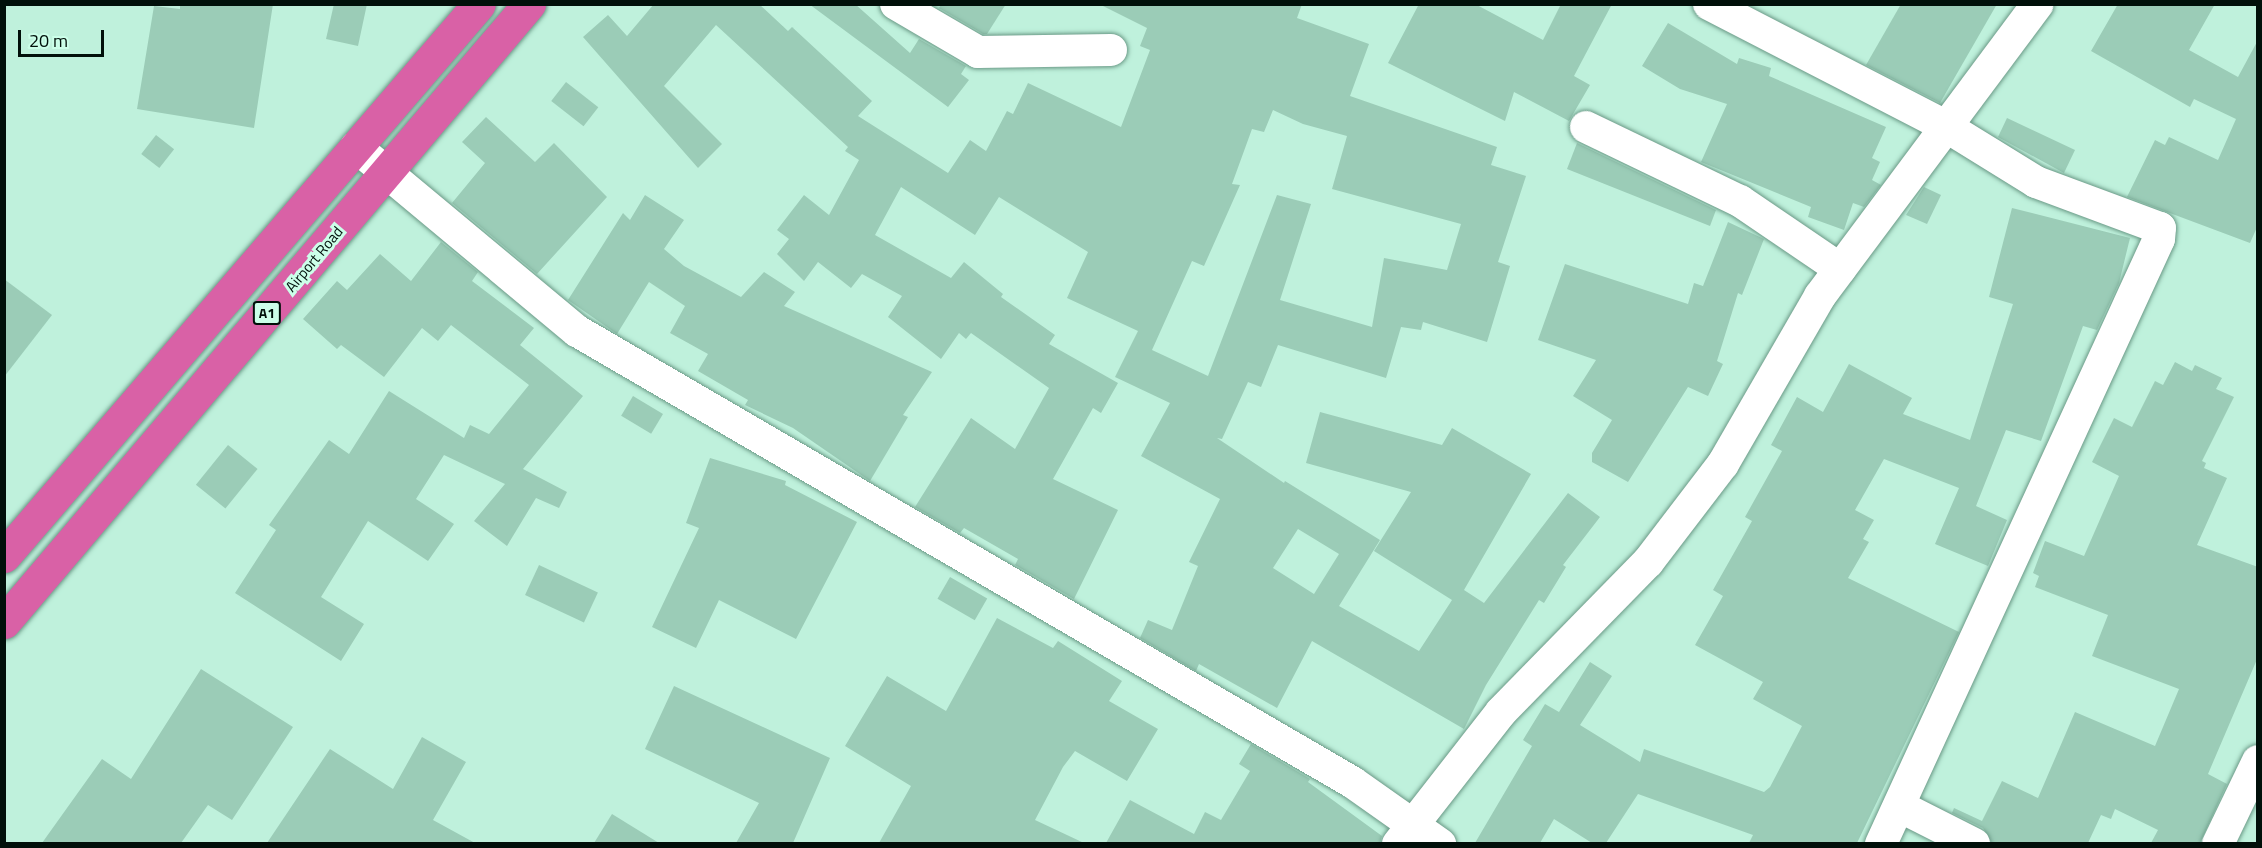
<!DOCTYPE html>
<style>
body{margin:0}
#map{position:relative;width:2262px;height:848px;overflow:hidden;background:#bff1dc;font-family:"Titillium Web",sans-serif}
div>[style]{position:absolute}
.building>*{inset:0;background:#9bccb7;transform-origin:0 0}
.roads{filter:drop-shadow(0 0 2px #6a9986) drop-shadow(0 0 2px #6a9986)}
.minor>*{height:32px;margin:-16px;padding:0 16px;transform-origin:16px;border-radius:16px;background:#fff}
.highway>*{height:33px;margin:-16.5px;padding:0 16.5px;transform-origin:16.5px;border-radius:16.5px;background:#d961a6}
span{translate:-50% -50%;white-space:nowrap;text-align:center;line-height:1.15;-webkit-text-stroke:6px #ccffe9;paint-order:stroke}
.shield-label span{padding:2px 4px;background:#ccffe9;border:2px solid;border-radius:4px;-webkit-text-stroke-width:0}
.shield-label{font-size:14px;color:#01100a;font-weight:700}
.street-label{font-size:15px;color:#01100a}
.frame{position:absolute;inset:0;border:6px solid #01100a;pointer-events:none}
.scale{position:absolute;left:18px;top:30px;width:86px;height:27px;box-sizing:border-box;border:3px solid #01100a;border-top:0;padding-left:8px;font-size:18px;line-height:21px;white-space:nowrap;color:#01100a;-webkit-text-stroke:4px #ccffe9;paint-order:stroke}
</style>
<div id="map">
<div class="building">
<i style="clip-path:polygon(180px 4px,273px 4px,254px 128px,137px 109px,154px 6px,180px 9px)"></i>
<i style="clip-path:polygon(334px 4px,367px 4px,358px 46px,326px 39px)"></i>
<i style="clip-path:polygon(evenodd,654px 4px,759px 4px,788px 31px,792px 27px,872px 101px,858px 116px,948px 173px,970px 140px,986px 151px,1007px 111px,1013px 114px,1028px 83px,1121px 127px,1150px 50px,1140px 46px,1147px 28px,1099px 4px,1302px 4px,1297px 18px,1369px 44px,1350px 96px,1497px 147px,1491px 165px,1526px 176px,1498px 262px,1510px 266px,1487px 342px,1423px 322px,1421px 330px,1401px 327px,1386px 378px,1278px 345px,1261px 387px,1248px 382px,1222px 439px,1217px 438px,1284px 483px,1285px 481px,1380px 540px,1339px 606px,1419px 651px,1452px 600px,1374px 551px,1411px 492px,1306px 463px,1320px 412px,1442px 445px,1452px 428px,1531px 474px,1464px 590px,1484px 603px,1568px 493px,1600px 517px,1563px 565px,1566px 567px,1544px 603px,1539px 600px,1486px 685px,1464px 729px,1312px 641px,1277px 708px,1199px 664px,1196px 671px,1140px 638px,1148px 620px,1172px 630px,1198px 566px,1189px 562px,1220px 499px,1141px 456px,1170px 403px,1115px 377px,1138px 331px,1067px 298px,1088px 252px,999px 197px,975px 235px,901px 187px,875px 235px,951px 278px,964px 262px,1003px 294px,1001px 297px,1055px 335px,1049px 344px,1118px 383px,1101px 413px,1093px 408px,1053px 479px,1118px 510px,1074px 599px,1015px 565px,1018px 559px,964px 528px,960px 533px,915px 507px,971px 418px,1015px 449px,1049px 388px,971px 333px,966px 339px,959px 333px,941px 359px,888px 317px,902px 296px,862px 274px,851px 288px,818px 262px,804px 281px,777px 254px,789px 239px,777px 230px,804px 195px,829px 215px,859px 160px,845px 151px,848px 147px,716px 25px,664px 86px,722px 144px,698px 168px,583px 37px,608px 15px,627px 36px,654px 4px,1273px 110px,1303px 124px,1347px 136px,1332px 189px,1461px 224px,1447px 270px,1384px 258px,1372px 327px,1280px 300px,1311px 204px,1277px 195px,1208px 376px,1152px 350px,1192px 261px,1204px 266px,1240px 185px,1232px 184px,1252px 129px,1264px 132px,1273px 110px,654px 4px,1298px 529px,1339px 554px,1314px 594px,1273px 568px,1298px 529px)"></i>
<i style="clip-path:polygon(809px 4px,855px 4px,910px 53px,919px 39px,966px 66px,961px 74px,969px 80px,948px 107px)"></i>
<i style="clip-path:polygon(941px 4px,1006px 4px,987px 34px,983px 34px,939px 8px)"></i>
<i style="clip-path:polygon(1419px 4px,1475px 4px,1543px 40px,1561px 4px,1612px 4px,1574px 76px,1590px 85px,1569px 121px,1514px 92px,1505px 121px,1388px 63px)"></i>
<i style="clip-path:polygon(1901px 4px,1997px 4px,1940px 103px,1866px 65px)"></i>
<i style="clip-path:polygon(2118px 4px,2215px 4px,2189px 50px,2238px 77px,2258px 40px,2258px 225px,2250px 243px,2127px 197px,2155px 140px,2165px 145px,2169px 137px,2218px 160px,2236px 119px,2194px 99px,2190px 107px,2091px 51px)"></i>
<i style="clip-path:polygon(1668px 23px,1737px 64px,1739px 58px,1771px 68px,1769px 76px,1886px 127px,1872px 158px,1880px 162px,1872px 180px,1881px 185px,1864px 207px,1853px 203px,1844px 230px,1808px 217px,1811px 207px,1701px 162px,1727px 104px,1680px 89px,1642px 66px)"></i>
<i style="left:566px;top:82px;width:41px;height:24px;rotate:38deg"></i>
<i style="clip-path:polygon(486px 117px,535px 162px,554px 143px,607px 197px,537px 274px,452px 203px,485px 163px,462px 142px)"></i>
<i style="clip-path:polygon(2007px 118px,2075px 150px,2064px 173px,1998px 137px)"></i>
<i style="left:156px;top:135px;width:23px;height:24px;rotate:38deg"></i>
<i style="clip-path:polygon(1577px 143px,1716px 210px,1710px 226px,1567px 169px)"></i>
<i style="clip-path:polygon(1924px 187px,1941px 195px,1927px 224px,1906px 215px)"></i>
<i style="clip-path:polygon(645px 195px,684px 220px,664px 249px,684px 266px,741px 297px,764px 272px,795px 292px,784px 306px,932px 372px,903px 415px,908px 417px,870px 481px,793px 428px,745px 405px,748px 400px,698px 371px,708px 354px,670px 333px,685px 306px,649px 282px,617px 334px,568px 300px,623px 213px,630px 220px)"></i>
<i style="clip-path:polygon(2012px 208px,2130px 238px,2119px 283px,2097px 330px,2083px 326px,2041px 441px,2006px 430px,1976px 506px,2007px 520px,1988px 566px,1935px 544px,1959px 488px,1884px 459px,1855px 510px,1874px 520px,1863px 539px,1869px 542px,1848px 578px,1959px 632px,1857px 843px,1749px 843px,1753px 835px,1638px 794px,1606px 843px,1592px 843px,1554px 819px,1540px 843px,1475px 843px,1532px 746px,1523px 740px,1545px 704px,1559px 712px,1590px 662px,1612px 676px,1580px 725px,1640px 762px,1644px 749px,1764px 792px,1770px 787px,1802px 726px,1753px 699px,1763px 682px,1695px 645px,1723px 596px,1713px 590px,1752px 521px,1745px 517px,1782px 451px,1771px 445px,1797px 397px,1823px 412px,1849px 364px,1912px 398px,1903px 414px,1970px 440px,2013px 304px,1989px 297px)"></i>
<i style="clip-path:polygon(1728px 222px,1764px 239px,1742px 295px,1738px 293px,1717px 361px,1723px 364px,1708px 396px,1688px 387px,1628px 482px,1592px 462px,1592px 453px,1612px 420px,1573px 396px,1596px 360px,1538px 340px,1565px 264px,1688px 304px,1694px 283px,1703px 286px)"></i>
<i style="clip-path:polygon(441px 242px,478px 272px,472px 281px,534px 328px,520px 345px,583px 396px,523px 469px,567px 492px,559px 508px,536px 498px,507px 546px,474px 521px,505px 484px,444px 455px,416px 499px,454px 524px,428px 561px,368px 521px,321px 597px,364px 624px,341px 661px,235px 593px,276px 530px,269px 525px,329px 440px,349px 454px,389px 391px,464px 438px,470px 425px,489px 434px,529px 385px,451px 325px,438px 341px,422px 328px,384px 377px,341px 345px,337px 349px,303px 319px,337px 281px,347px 290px,380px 254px,411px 281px)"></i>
<i style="clip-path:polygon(4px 279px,52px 315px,4px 377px)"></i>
<i style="clip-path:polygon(2175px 362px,2192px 371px,2195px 365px,2222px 378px,2216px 389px,2234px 397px,2202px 461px,2206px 463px,2204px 468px,2227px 478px,2197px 545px,2258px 567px,2258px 657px,2208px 774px,2227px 784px,2200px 843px,2151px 843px,2158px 830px,2115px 809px,2111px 819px,2101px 815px,2088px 843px,1992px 843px,1983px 828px,1952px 813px,1954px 808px,1982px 821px,2002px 781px,2038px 798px,2075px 712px,2155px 746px,2179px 689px,2092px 656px,2108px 615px,2035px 587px,2039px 576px,2033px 573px,2045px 541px,2084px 556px,2119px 476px,2092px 462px,2114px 418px,2132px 427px,2155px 381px,2163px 385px)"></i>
<i style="left:633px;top:396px;width:35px;height:23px;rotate:31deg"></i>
<i style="left:228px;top:445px;width:38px;height:51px;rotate:39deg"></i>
<i style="clip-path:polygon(710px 458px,786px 481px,785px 485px,857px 522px,796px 639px,719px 600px,696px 648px,652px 627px,699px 528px,686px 523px)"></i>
<i style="left:539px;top:565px;width:65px;height:33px;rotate:25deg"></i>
<i style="left:950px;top:577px;width:43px;height:25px;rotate:30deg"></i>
<i style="clip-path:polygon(997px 618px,1053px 648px,1058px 641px,1122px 681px,1109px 701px,1158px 729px,1127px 781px,1075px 751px,1063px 767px,1035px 820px,1084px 843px,879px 843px,911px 786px,845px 746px,887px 676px,946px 711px)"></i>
<i style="clip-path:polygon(201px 669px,293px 727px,232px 820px,208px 805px,181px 843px,42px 843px,102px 759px,131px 779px)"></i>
<i style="clip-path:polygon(674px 686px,830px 758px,793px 843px,736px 843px,759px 803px,645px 749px)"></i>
<i style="clip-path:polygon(422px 737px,466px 762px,433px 820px,475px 843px,267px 843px,330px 749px,393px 789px)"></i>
<i style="clip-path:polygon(1251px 744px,1310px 779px,1308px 782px,1382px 836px,1380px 843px,1106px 843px,1130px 800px,1194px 834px,1205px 812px,1221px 820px,1250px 771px,1239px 764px)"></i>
<i style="clip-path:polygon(612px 814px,659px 843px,594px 843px)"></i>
</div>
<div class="roads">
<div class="minor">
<i style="left:896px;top:4px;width:95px;rotate:30.3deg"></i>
<i style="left:978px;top:52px;width:133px;rotate:-0.9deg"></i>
<i style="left:1709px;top:4px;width:268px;rotate:27.3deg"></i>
<i style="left:1947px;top:127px;width:105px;rotate:31.7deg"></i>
<i style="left:2036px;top:182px;width:132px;rotate:20.4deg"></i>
<i style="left:2160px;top:228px;width:11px;rotate:95deg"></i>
<i style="left:2159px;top:239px;width:666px;rotate:114.68deg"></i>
<i style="left:1586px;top:127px;width:171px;rotate:25.7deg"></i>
<i style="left:1740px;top:201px;width:121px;rotate:34.2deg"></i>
<i style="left:356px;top:147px;width:288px;rotate:39.8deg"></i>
<i style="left:577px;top:331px;width:897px;rotate:30.2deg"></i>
<i style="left:1352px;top:782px;width:108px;rotate:35.2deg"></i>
<i style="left:1901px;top:807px;width:82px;rotate:26.9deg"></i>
<i style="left:1398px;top:844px;width:167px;rotate:-52deg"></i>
<i style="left:1501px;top:712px;width:210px;rotate:-45.6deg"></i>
<i style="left:1648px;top:562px;width:123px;rotate:-52.6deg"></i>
<i style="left:1723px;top:464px;width:194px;rotate:-60deg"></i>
<i style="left:1820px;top:296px;width:364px;rotate:-53.3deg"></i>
<i style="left:2218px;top:844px;width:92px;rotate:-64.3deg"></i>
</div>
<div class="highway">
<i style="left:4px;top:556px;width:728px;rotate:-49.29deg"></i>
<i style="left:4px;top:622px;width:811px;rotate:-49.65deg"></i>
</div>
</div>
<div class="shield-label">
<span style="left:267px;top:313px">A1</span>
</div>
<div class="street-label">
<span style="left:314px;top:259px;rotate:-50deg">Airport Road</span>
</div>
<div class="frame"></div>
<div class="scale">20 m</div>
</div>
